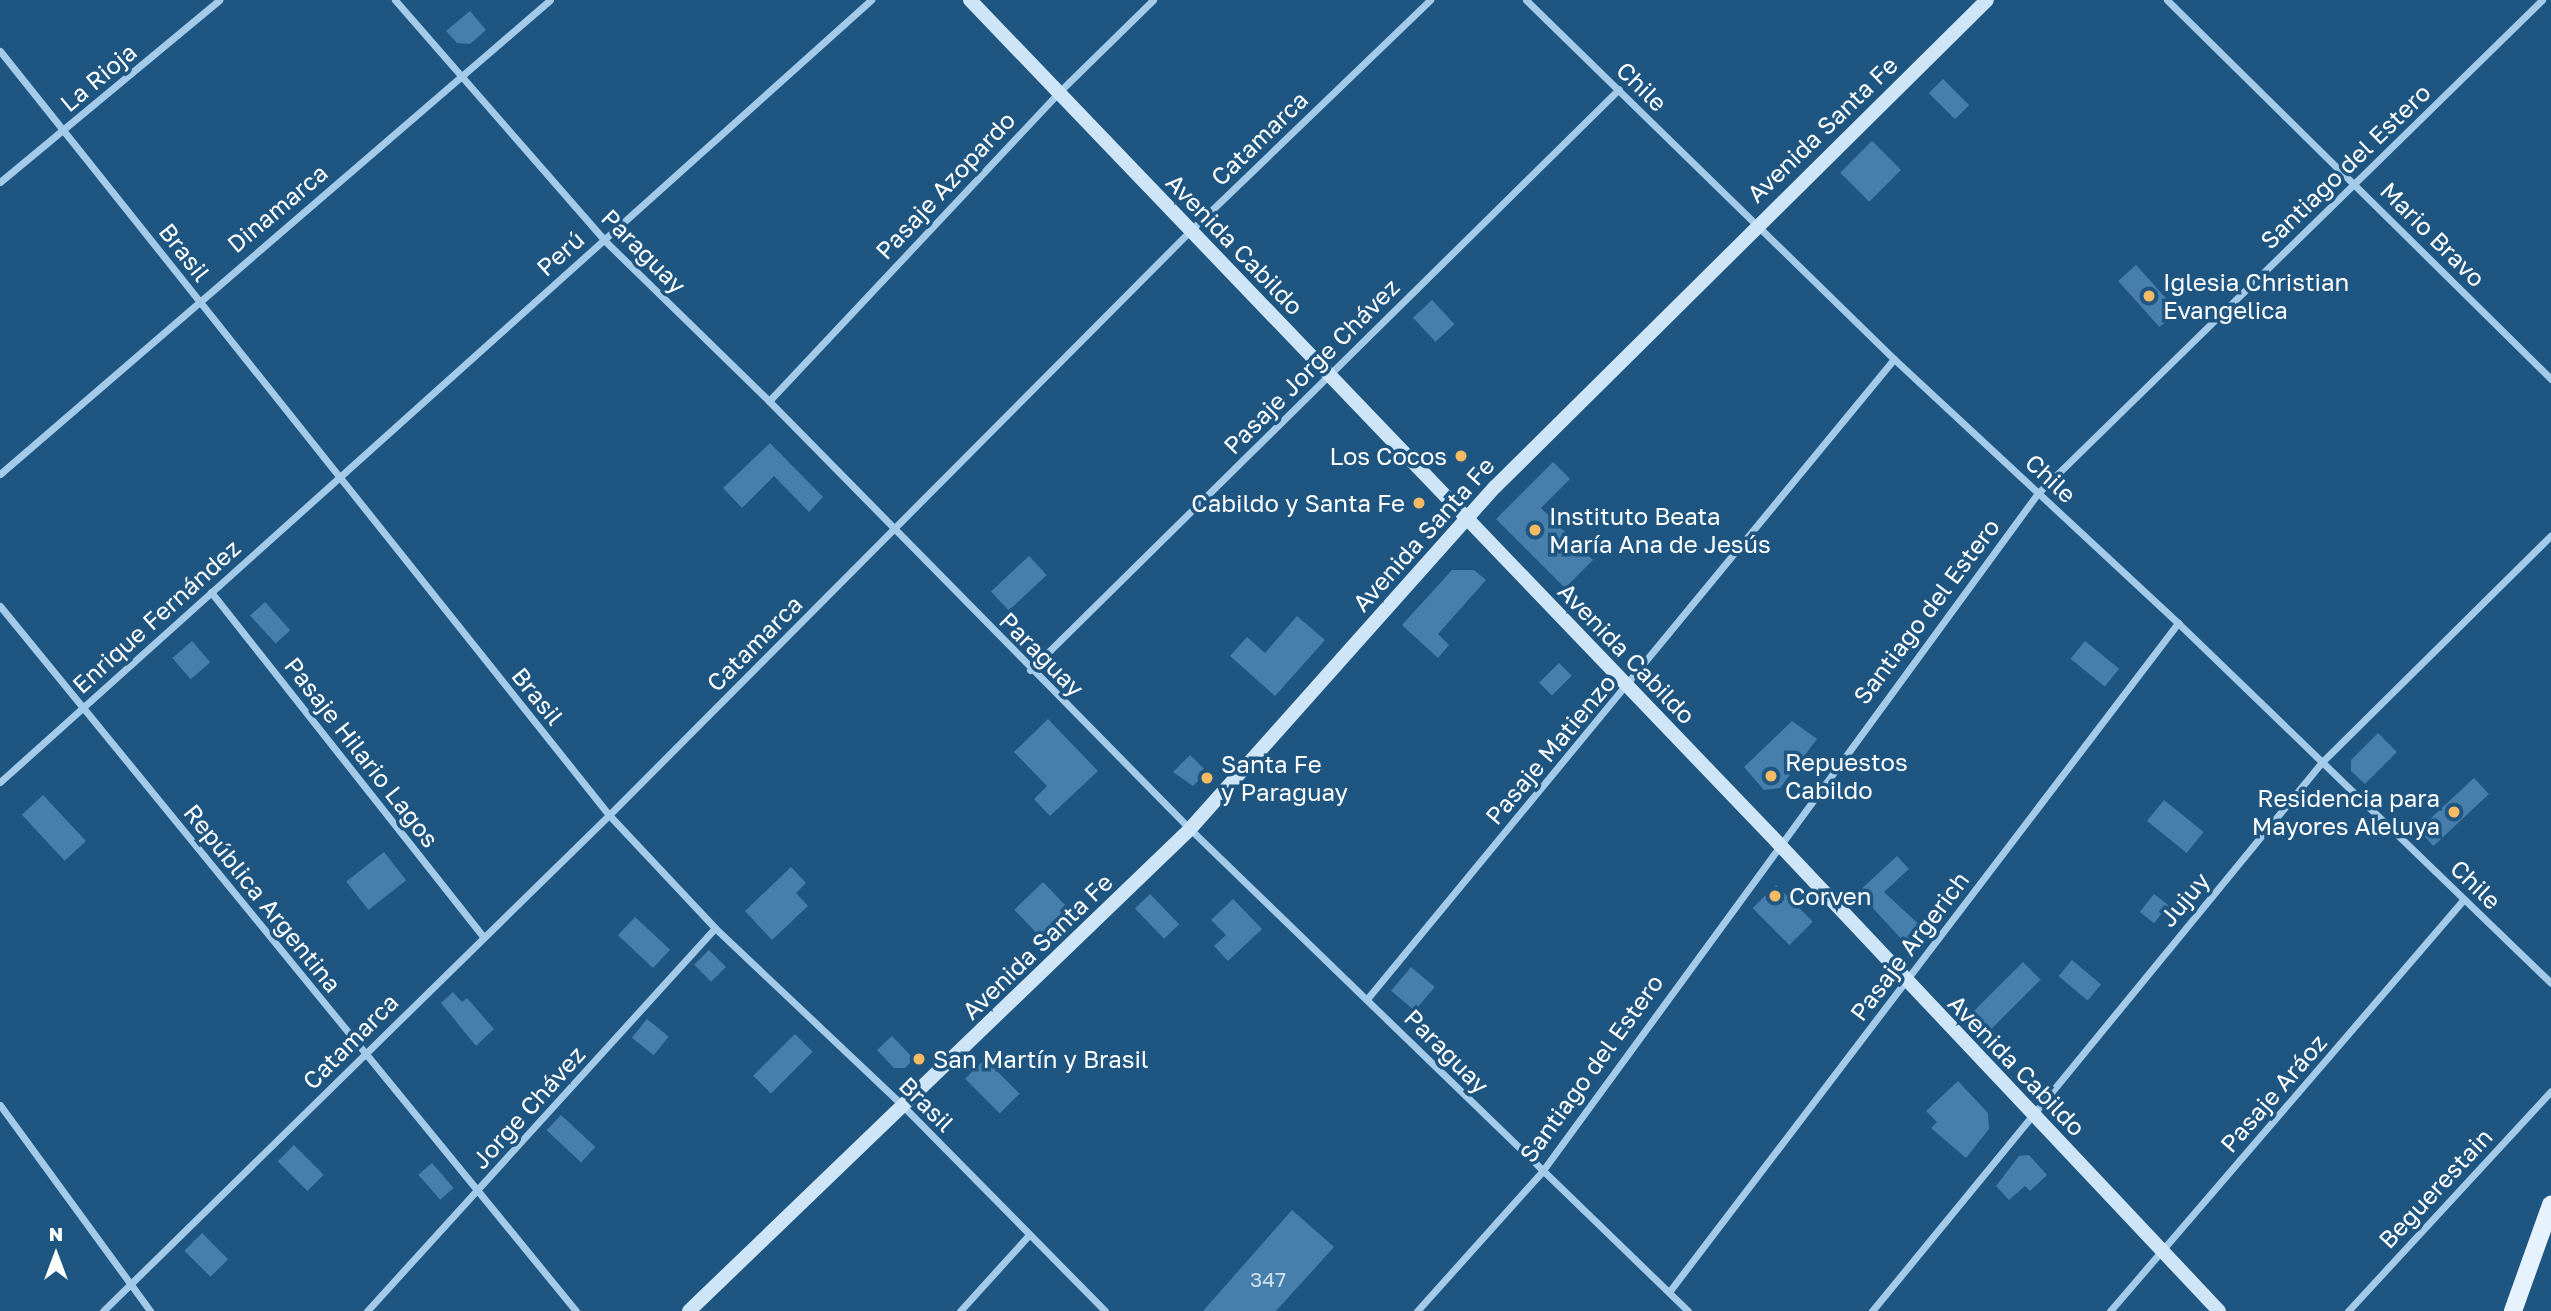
<!DOCTYPE html>
<meta charset="utf-8">
<style>
body{margin:0}
#map{position:relative;width:2551px;height:1311px;overflow:hidden;background:#1e5581;font-family:"Golos Text",sans-serif}
div>[style]{position:absolute}
.building>*{inset:0;background:#467fab;transform-origin:0 0}
.street>*{height:7px;margin:-3.5px;padding:0 3.5px;transform-origin:3.5px;border-radius:3.5px;background:#a3cbe9}
.secondary>*{height:14px;margin:-7px;padding:0 7px;transform-origin:7px;border-radius:7px;background:#cee5f7}
.primary>*{height:18px;margin:-9px;padding:0 9px;transform-origin:9px;border-radius:9px;background:#e6f2fe}
.dots>*{width:19px;height:19px;translate:-50% -50%;box-sizing:border-box;border:4px solid #1e5581;border-radius:50%}
span{translate:-50% -50%;white-space:nowrap;text-align:center;line-height:1.15;-webkit-text-stroke:7px #1e5581;paint-order:stroke}
.number-label{font-size:21px;color:#d1dfea}
.number-label span{-webkit-text-stroke-width:0}
.street-label{font-size:24px;color:#fff}
.poi-label{font-size:24px;color:#fff}
.left{translate:0 -50%;text-align:left}
.right{translate:-100% -50%;text-align:right}
.north{position:absolute;left:21px;top:1220px;width:70px;height:70px;-webkit-text-stroke:5px #1e5581;paint-order:stroke;rotate:0deg;font-size:19px;font-weight:700;line-height:28px;text-align:center;color:#fff}
.north::after{content:'';display:block;margin:auto;width:24px;height:32px;background:#fff;clip-path:polygon(50% 0,100% 100%,50% 72%,0 100%)}
</style>
<div id="map">
<div class="building">
<i style="clip-path:polygon(470px 11px,486px 30px,470px 44px,457px 43px,446px 31px)"></i>
<i style="left:1943px;top:79px;width:37px;height:20px;rotate:45deg"></i>
<i style="left:1872px;top:141px;width:41px;height:45px;rotate:45deg"></i>
<i style="left:2136px;top:265px;width:62px;height:24px;rotate:48deg"></i>
<i style="left:1432px;top:300px;width:33px;height:26px;rotate:47deg"></i>
<i style="clip-path:polygon(770px 443px,823px 497px,809px 512px,774px 476px,742px 508px,723px 488px)"></i>
<i style="clip-path:polygon(1553px 462px,1570px 479px,1541px 508px,1593px 560px,1565px 588px,1496px 519px)"></i>
<i style="left:1029px;top:556px;width:26px;height:52px;rotate:47deg"></i>
<i style="clip-path:polygon(1452px 570px,1474px 570px,1486px 580px,1438px 634px,1449px 645px,1438px 658px,1402px 625px)"></i>
<i style="left:265px;top:602px;width:38px;height:20px;rotate:48deg"></i>
<i style="clip-path:polygon(1297px 616px,1325px 640px,1275px 696px,1230px 656px,1247px 637px,1265px 653px)"></i>
<i style="left:192px;top:641px;width:28px;height:26px;rotate:49deg"></i>
<i style="left:2085px;top:641px;width:44px;height:23px;rotate:39deg"></i>
<i style="left:1559px;top:663px;width:18px;height:28px;rotate:45deg"></i>
<i style="clip-path:polygon(1048px 719px,1098px 771px,1050px 816px,1034px 799px,1047px 786px,1014px 752px)"></i>
<i style="clip-path:polygon(1792px 721px,1817px 739px,1780px 788px,1764px 790px,1744px 767px)"></i>
<i style="clip-path:polygon(2378px 733px,2397px 752px,2365px 784px,2351px 771px,2351px 760px)"></i>
<i style="clip-path:polygon(1190px 755px,1207px 772px,1193px 786px,1173px 772px)"></i>
<i style="left:2474px;top:778px;width:22px;height:76px;rotate:47deg"></i>
<i style="left:43px;top:795px;width:63px;height:29px;rotate:47deg"></i>
<i style="left:2164px;top:800px;width:51px;height:27px;rotate:39deg"></i>
<i style="left:384px;top:852px;width:36px;height:48px;rotate:52deg"></i>
<i style="clip-path:polygon(1897px 856px,1909px 869px,1884px 892px,1925px 930px,1913px 942px,1904px 942px,1858px 892px)"></i>
<i style="clip-path:polygon(791px 867px,806px 883px,796px 893px,808px 906px,772px 940px,745px 911px)"></i>
<i style="left:1043px;top:882px;width:36px;height:40px;rotate:46deg"></i>
<i style="left:1776px;top:885px;width:52px;height:33px;rotate:45deg"></i>
<i style="left:1150px;top:894px;width:42px;height:21px;rotate:46deg"></i>
<i style="left:2154px;top:894px;width:18px;height:23px;rotate:38deg"></i>
<i style="clip-path:polygon(1233px 899px,1262px 929px,1228px 961px,1214px 946px,1226px 935px,1211px 920px)"></i>
<i style="left:635px;top:917px;width:48px;height:25px;rotate:43deg"></i>
<i style="left:709px;top:950px;width:24px;height:21px;rotate:45deg"></i>
<i style="left:2072px;top:960px;width:38px;height:21px;rotate:40deg"></i>
<i style="left:2023px;top:962px;width:25px;height:73px;rotate:45deg"></i>
<i style="left:1411px;top:967px;width:31px;height:31px;rotate:40deg"></i>
<i style="clip-path:polygon(453px 992px,462px 1002px,467px 998px,494px 1029px,476px 1046px,441px 1003px)"></i>
<i style="left:647px;top:1019px;width:28px;height:24px;rotate:39deg"></i>
<i style="left:795px;top:1034px;width:25px;height:59px;rotate:45deg"></i>
<i style="clip-path:polygon(892px 1036px,914px 1059px,905px 1068px,894px 1068px,877px 1050px)"></i>
<i style="left:985px;top:1059px;width:49px;height:28px;rotate:45deg"></i>
<i style="clip-path:polygon(1958px 1081px,1988px 1113px,1989px 1129px,1966px 1158px,1931px 1128px,1937px 1122px,1926px 1111px)"></i>
<i style="left:561px;top:1115px;width:47px;height:21px;rotate:43deg"></i>
<i style="left:294px;top:1145px;width:42px;height:23px;rotate:45deg"></i>
<i style="clip-path:polygon(2029px 1155px,2047px 1175px,2030px 1191px,2025px 1186px,2009px 1200px,1996px 1186px,2019px 1156px)"></i>
<i style="left:432px;top:1163px;width:33px;height:18px;rotate:49deg"></i>
<i style="clip-path:polygon(1292px 1210px,1334px 1247px,1276px 1311px,1203px 1311px)"></i>
<i style="left:202px;top:1233px;width:37px;height:25px;rotate:45deg"></i>
</div>
<div class="street">
<i style="left:395px;top:0;width:318px;rotate:48.9deg"></i>
<i style="left:604px;top:240px;width:231px;rotate:44.3deg"></i>
<i style="left:769px;top:401px;width:600px;rotate:45.47deg"></i>
<i style="left:1190px;top:829px;width:693px;rotate:44.06deg"></i>
<i style="left:1526px;top:0;width:514px;rotate:44.29deg"></i>
<i style="left:1894px;top:359px;width:388px;rotate:42.9deg"></i>
<i style="left:2178px;top:623px;width:518px;rotate:43.98deg"></i>
<i style="left:2167px;top:0;width:540px;rotate:44.62deg"></i>
<i style="left:0;top:51px;width:977px;rotate:51.44deg"></i>
<i style="left:609px;top:815px;width:155px;rotate:46.8deg"></i>
<i style="left:715px;top:928px;width:260px;rotate:43.4deg"></i>
<i style="left:904px;top:1107px;width:286px;rotate:45.4deg"></i>
<i style="left:0;top:182px;width:285px;rotate:-39.7deg"></i>
<i style="left:769px;top:401px;width:422px;rotate:-46.8deg"></i>
<i style="left:1058px;top:93px;width:133px;rotate:-44.4deg"></i>
<i style="left:0;top:474px;width:726px;rotate:-40.76deg"></i>
<i style="left:211px;top:592px;width:439px;rotate:51.7deg"></i>
<i style="left:0;top:606px;width:910px;rotate:50.75deg"></i>
<i style="left:1030px;top:670px;width:827px;rotate:-44.61deg"></i>
<i style="left:0;top:782px;width:1171px;rotate:-41.92deg"></i>
<i style="left:1367px;top:999px;width:829px;rotate:-50.53deg"></i>
<i style="left:0;top:1105px;width:255px;rotate:53.9deg"></i>
<i style="left:1669px;top:1292px;width:841px;rotate:-52.73deg"></i>
<i style="left:103px;top:1311px;width:709px;rotate:-44.43deg"></i>
<i style="left:609px;top:815px;width:825px;rotate:-45.15deg"></i>
<i style="left:1191px;top:230px;width:332px;rotate:-43.9deg"></i>
<i style="left:367px;top:1311px;width:517px;rotate:-47.74deg"></i>
<i style="left:960px;top:1311px;width:101px;rotate:-47.8deg"></i>
<i style="left:1417px;top:1311px;width:186px;rotate:-48.1deg"></i>
<i style="left:1541px;top:1173px;width:842px;rotate:-53.84deg"></i>
<i style="left:2038px;top:493px;width:705px;rotate:-44.37deg"></i>
<i style="left:1872px;top:1311px;width:710px;rotate:-50.66deg"></i>
<i style="left:2322px;top:762px;width:322px;rotate:-44.7deg"></i>
<i style="left:2110px;top:1311px;width:543px;rotate:-49.33deg"></i>
<i style="left:2348px;top:1311px;width:299px;rotate:-47.3deg"></i>
</div>
<div class="secondary">
<i style="left:970px;top:0;width:1168px;rotate:46.21deg"></i>
<i style="left:1778px;top:843px;width:643px;rotate:46.7deg"></i>
<i style="left:689px;top:1311px;width:695px;rotate:-43.89deg"></i>
<i style="left:1190px;top:829px;width:458px;rotate:-48.3deg"></i>
<i style="left:1495px;top:487px;width:692px;rotate:-44.71deg"></i>
</div>
<div class="primary">
<i style="left:2513px;top:1311px;width:113px;rotate:-70.3deg"></i>
</div>
<div class="dots">
<i style="left:2149px;top:296px;background:#f8ba62"></i>
<i style="left:1461px;top:456px;background:#f8ba62"></i>
<i style="left:1419px;top:503px;background:#f8ba62"></i>
<i style="left:1535px;top:530px;background:#f8ba62"></i>
<i style="left:1771px;top:776px;background:#f8ba62"></i>
<i style="left:1207px;top:778px;background:#f8ba62"></i>
<i style="left:2454px;top:812px;background:#f8ba62"></i>
<i style="left:1775px;top:896px;background:#f8ba62"></i>
<i style="left:919px;top:1059px;background:#f8ba62"></i>
</div>
<div class="number-label">
<span style="left:1268px;top:1279px">347</span>
</div>
<div class="street-label">
<span style="left:98px;top:77px;rotate:-40deg">La Rioja</span>
<span style="left:1642px;top:86px;rotate:44deg">Chile</span>
<span style="left:1822px;top:129px;rotate:-44deg">Avenida Santa Fe</span>
<span style="left:1259px;top:138px;rotate:-44deg">Catamarca</span>
<span style="left:2345px;top:166px;rotate:-44deg">Santiago del Estero</span>
<span style="left:945px;top:185px;rotate:-47deg">Pasaje Azopardo</span>
<span style="left:277px;top:208px;rotate:-40deg">Dinamarca</span>
<span style="left:2433px;top:234px;rotate:45deg">Mario Bravo</span>
<span style="left:1235px;top:244px;rotate:46deg">Avenida Cabildo</span>
<span style="left:644px;top:251px;rotate:45deg">Paraguay</span>
<span style="left:185px;top:252px;rotate:52deg">Brasil</span>
<span style="left:560px;top:253px;rotate:-42deg">Perú</span>
<span style="left:1311px;top:366px;rotate:-45deg">Pasaje Jorge Chávez</span>
<span style="left:2051px;top:478px;rotate:43deg">Chile</span>
<span style="left:1423px;top:534px;rotate:-48deg">Avenida Santa Fe</span>
<span style="left:1926px;top:611px;rotate:-53deg">Santiago del Estero</span>
<span style="left:156px;top:616px;rotate:-42deg">Enrique Fernández</span>
<span style="left:754px;top:643px;rotate:-45deg">Catamarca</span>
<span style="left:1627px;top:653px;rotate:46deg">Avenida Cabildo</span>
<span style="left:1042px;top:654px;rotate:45deg">Paraguay</span>
<span style="left:538px;top:696px;rotate:51deg">Brasil</span>
<span style="left:1550px;top:749px;rotate:-50deg">Pasaje Matienzo</span>
<span style="left:362px;top:752px;rotate:52deg">Pasaje Hilario Lagos</span>
<span style="left:2476px;top:884px;rotate:44deg">Chile</span>
<span style="left:263px;top:898px;rotate:51deg">República Argentina</span>
<span style="left:2184px;top:899px;rotate:-50deg">Jujuy</span>
<span style="left:1037px;top:946px;rotate:-44deg">Avenida Santa Fe</span>
<span style="left:1909px;top:946px;rotate:-53deg">Pasaje Argerich</span>
<span style="left:350px;top:1041px;rotate:-45deg">Catamarca</span>
<span style="left:1447px;top:1051px;rotate:45deg">Paraguay</span>
<span style="left:2017px;top:1065px;rotate:46deg">Avenida Cabildo</span>
<span style="left:1591px;top:1068px;rotate:-54deg">Santiago del Estero</span>
<span style="left:2273px;top:1093px;rotate:-49deg">Pasaje Aráoz</span>
<span style="left:927px;top:1104px;rotate:45deg">Brasil</span>
<span style="left:528px;top:1107px;rotate:-48deg">Jorge Chávez</span>
<span style="left:2435px;top:1188px;rotate:-47deg">Beguerestain</span>
</div>
<div class="poi-label">
<span class="left" style="left:2163px;top:296px">Iglesia Christian<br>Evangelica</span>
<span class="right" style="left:1447px;top:456px">Los Cocos</span>
<span class="right" style="left:1405px;top:503px">Cabildo y Santa Fe</span>
<span class="left" style="left:1549px;top:530px">Instituto Beata<br>María Ana de Jesús</span>
<span class="left" style="left:1785px;top:776px">Repuestos<br>Cabildo</span>
<span class="left" style="left:1221px;top:778px">Santa Fe<br>y Paraguay</span>
<span class="right" style="left:2440px;top:812px">Residencia para<br>Mayores Aleluya</span>
<span class="left" style="left:1789px;top:896px">Corven</span>
<span class="left" style="left:933px;top:1059px">San Martín y Brasil</span>
</div>
<div class="north">N</div>
</div>
